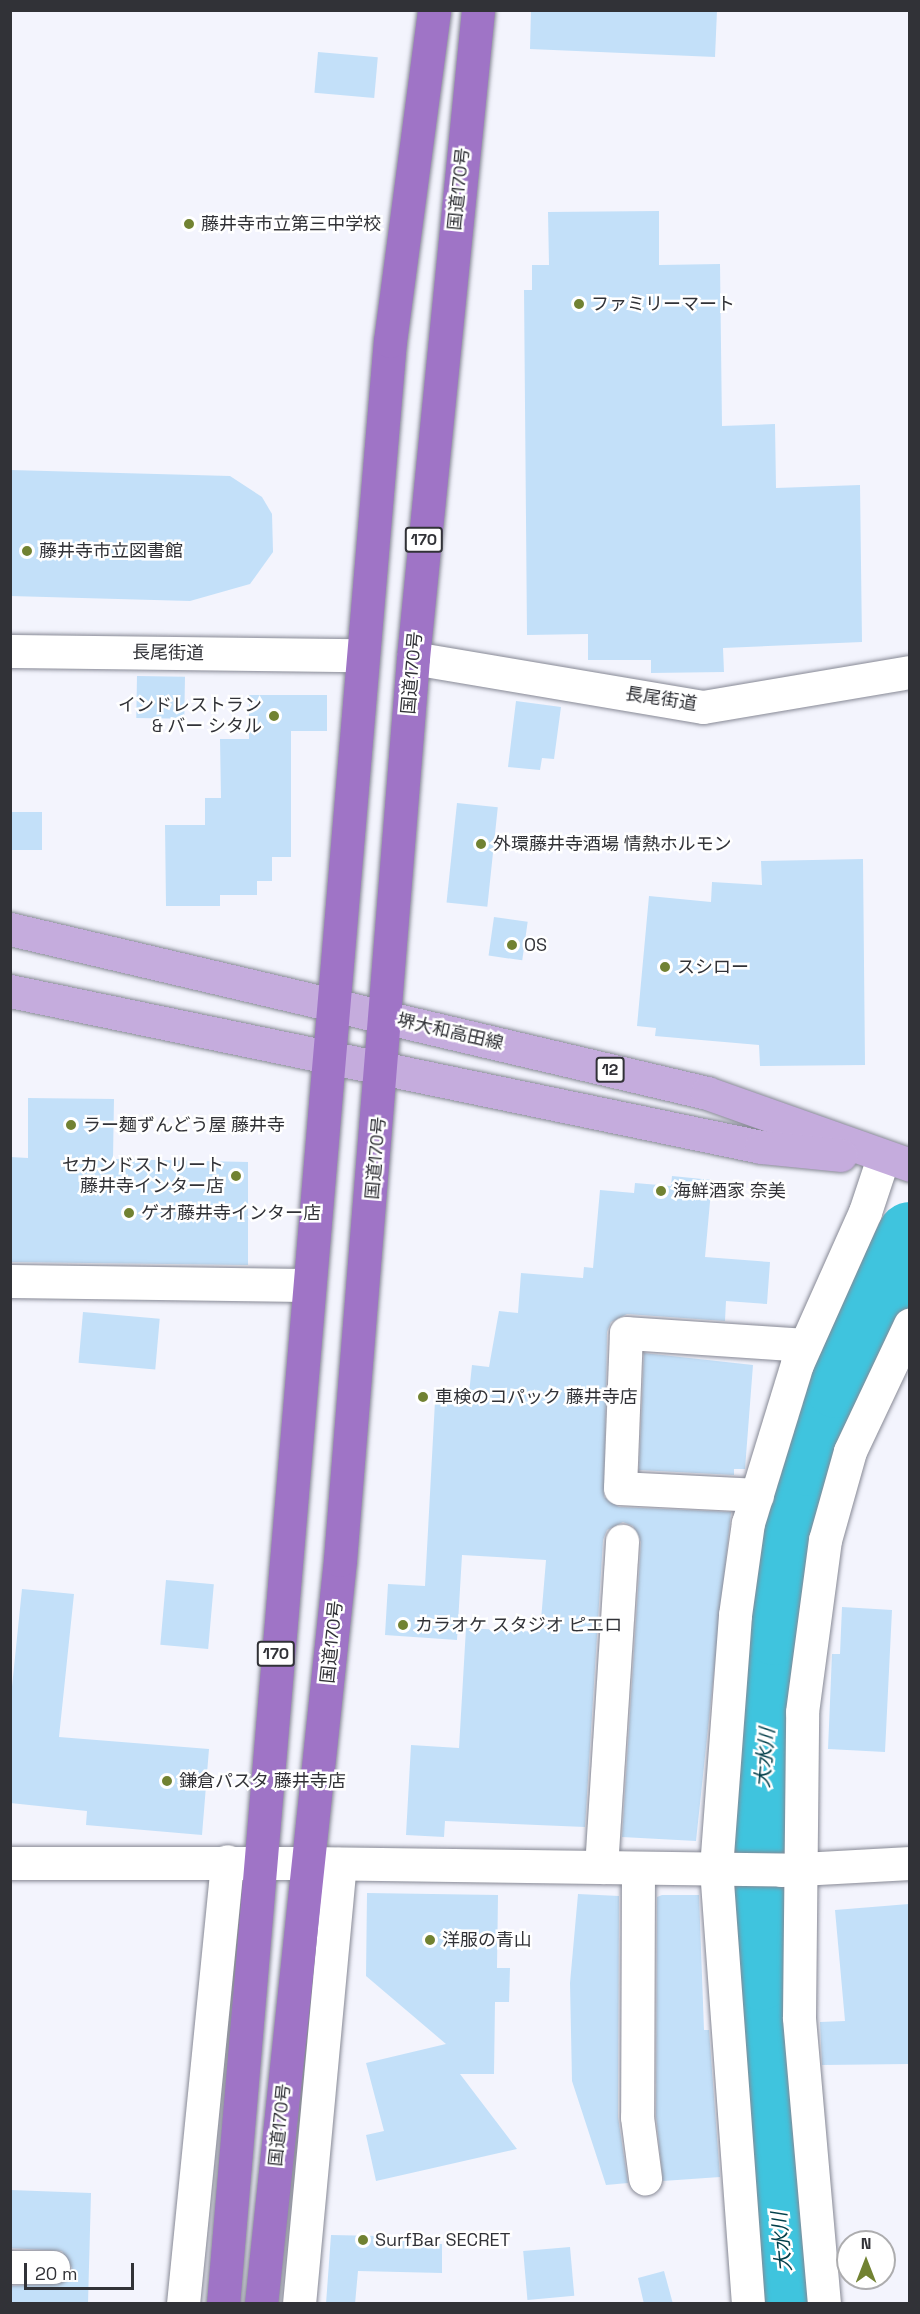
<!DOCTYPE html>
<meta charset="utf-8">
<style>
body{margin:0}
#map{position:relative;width:920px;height:2314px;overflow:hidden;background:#f3f4fd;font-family:"Space Grotesk","Noto Sans JP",sans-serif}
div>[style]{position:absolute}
.river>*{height:66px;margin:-33px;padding:0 33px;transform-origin:33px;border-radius:33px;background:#3fc4de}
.building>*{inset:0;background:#c3e0f9;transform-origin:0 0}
.roads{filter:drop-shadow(0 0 2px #878995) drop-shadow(0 0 2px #878995)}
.street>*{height:33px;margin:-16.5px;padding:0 16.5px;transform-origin:16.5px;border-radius:16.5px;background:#fff}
.secondary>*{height:33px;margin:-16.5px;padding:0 16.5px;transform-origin:16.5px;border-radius:16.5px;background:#fff}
.primary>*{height:33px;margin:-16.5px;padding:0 16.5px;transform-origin:16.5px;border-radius:16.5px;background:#c5acdd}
.highway>*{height:33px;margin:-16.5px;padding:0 16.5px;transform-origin:16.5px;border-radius:16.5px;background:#9f74c6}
.dots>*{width:16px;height:16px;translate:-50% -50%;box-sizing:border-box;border:3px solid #fff;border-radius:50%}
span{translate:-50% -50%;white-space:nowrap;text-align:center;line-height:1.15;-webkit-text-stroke:5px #fff;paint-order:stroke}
.shield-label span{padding:2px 4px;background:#fff;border:2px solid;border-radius:4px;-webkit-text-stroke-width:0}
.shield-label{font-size:16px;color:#313237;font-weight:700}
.street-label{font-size:18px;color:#313237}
.poi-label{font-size:18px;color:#313237}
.left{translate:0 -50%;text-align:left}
.right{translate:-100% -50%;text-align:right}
.water-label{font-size:20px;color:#03404b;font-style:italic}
.frame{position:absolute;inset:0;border:12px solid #313237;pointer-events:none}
.north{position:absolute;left:836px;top:2230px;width:60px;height:60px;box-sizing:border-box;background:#fff;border:2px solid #adadaf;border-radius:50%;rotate:0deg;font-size:16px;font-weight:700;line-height:24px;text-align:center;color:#313237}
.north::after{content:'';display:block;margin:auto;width:21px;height:27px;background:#718232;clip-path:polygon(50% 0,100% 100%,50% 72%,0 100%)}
.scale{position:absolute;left:24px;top:2263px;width:110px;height:27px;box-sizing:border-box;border:3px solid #313237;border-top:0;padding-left:8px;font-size:18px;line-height:21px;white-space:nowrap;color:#313237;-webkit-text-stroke:4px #fff;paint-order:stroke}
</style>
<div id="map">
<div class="river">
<i style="left:787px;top:2304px;width:328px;rotate:-94.7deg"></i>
<i style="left:760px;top:1977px;width:139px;rotate:-90.4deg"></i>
<i style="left:759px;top:1838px;width:207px;rotate:-85.6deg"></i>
<i style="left:775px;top:1632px;width:173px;rotate:-78.3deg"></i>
<i style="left:810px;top:1463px;width:83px;rotate:-70.9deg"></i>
<i style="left:837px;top:1385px;width:167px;rotate:-64deg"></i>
</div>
<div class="building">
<i style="clip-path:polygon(531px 10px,717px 10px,715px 57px,530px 49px)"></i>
<i style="left:318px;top:52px;width:60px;height:41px;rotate:5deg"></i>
<i style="clip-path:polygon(659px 211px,659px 265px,720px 264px,722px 426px,775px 424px,776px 488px,860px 485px,862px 642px,723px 648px,724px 672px,651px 673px,651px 660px,588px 660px,588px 634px,527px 635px,524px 290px,532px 290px,532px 265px,549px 265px,548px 212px)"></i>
<i style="clip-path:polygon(10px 470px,230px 476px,262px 497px,272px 514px,273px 552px,250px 584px,190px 601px,10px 596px)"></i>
<i style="left:137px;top:676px;width:48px;height:42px;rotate:1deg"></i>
<i style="clip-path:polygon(249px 695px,327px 695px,327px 731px,291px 731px,291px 857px,272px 857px,272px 881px,257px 881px,257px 895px,220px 895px,220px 906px,166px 906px,165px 825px,205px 825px,205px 798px,221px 798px,220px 739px,249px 739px)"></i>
<i style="clip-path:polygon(516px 701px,561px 707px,554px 759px,542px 758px,540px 770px,508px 767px)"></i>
<i style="left:457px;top:803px;width:41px;height:100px;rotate:6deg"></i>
<i style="left:10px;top:812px;width:32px;height:38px"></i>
<i style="clip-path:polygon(863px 859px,865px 1065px,760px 1066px,759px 1045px,655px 1036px,656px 1028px,637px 1026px,649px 896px,711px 902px,712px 882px,762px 885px,761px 861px)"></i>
<i style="left:494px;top:917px;width:34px;height:39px;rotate:8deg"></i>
<i style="clip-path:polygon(28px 1098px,114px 1099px,113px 1159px,248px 1162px,248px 1265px,10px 1262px,10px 1157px,28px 1158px)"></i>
<i style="clip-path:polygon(672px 1176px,712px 1180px,705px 1257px,770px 1262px,767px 1304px,726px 1301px,725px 1321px,627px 1314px,611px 1322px,607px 1332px,604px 1497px,619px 1507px,731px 1512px,696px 1841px,622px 1837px,641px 1542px,633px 1526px,623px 1522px,607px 1530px,603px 1540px,585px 1827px,445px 1821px,444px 1837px,406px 1835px,411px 1745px,459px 1748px,466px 1628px,540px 1632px,546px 1560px,462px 1555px,457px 1640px,385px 1635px,388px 1584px,425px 1586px,435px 1401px,468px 1403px,472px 1365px,489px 1367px,499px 1311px,518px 1313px,521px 1273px,583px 1278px,584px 1267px,593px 1268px,600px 1190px,634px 1193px,635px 1183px,671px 1186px)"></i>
<i style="left:83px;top:1312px;width:77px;height:51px;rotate:5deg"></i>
<i style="clip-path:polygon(644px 1353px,753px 1365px,745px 1469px,734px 1469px,734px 1475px,639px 1470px)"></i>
<i style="left:166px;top:1580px;width:48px;height:65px;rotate:5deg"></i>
<i style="clip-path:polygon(22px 1589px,74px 1594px,59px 1737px,209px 1749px,202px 1835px,86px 1825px,87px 1811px,10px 1803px,10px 1706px)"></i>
<i style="clip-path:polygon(842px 1607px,892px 1610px,885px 1752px,828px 1749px,832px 1654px,840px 1654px)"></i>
<i style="clip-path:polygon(367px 1893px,498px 1895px,497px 1968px,510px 1968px,509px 2002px,495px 2002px,494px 2074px,460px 2074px,517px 2149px,376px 2181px,366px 2135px,384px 2131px,366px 2063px,446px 2044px,366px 1976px)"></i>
<i style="clip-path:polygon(578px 1894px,619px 1896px,618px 2117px,628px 2183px,606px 2185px,572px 2081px,570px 1983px)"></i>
<i style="clip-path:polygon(662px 1895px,699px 1895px,704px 2030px,709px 2030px,720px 2177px,663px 2181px,656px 2116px,657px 1897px)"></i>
<i style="clip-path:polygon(909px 1904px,909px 2064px,822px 2065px,820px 2022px,845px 2021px,835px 1910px)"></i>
<i style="clip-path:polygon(10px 2190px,91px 2193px,88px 2304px,10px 2304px,10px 2286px,62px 2283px,72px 2268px,62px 2251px,10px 2248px)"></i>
<i style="clip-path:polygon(331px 2235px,427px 2237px,428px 2244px,442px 2244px,442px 2273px,358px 2271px,355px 2304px,326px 2304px)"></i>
<i style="left:570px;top:2247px;width:49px;height:47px;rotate:85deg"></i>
<i style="clip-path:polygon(664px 2271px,673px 2304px,644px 2304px,638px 2278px)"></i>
</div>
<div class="roads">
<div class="street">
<i style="left:10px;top:651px;width:352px;rotate:0.7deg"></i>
<i style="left:413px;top:658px;width:294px;rotate:9.6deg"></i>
<i style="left:703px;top:707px;width:210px;rotate:-9.6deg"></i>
<i style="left:10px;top:1281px;width:296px;rotate:0.8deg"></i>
<i style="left:757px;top:1495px;width:137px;rotate:-177.1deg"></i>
<i style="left:620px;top:1488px;width:155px;rotate:-87.8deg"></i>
<i style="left:626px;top:1333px;width:179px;rotate:3.8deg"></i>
<i style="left:308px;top:1863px;width:473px;rotate:0.8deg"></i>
<i style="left:781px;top:1870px;width:129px;rotate:-3.1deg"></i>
<i style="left:601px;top:1867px;width:327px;rotate:-86.3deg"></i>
<i style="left:638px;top:1868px;width:249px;rotate:90.2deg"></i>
<i style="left:637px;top:2117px;width:62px;rotate:82.5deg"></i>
<i style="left:10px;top:2267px;width:43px"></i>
<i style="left:183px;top:2304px;width:445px;rotate:-84.3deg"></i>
<i style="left:299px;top:2304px;width:442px;rotate:-84.7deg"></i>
<i style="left:748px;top:2304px;width:437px;rotate:-94.2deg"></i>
<i style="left:716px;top:1868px;width:254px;rotate:-85.7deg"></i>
<i style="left:735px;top:1615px;width:93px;rotate:-82deg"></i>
<i style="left:748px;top:1523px;width:166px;rotate:-72.9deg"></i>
<i style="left:797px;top:1364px;width:167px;rotate:-65.9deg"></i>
<i style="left:865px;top:1212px;width:57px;rotate:-71.6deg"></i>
<i style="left:824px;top:2304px;width:288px;rotate:-95deg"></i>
<i style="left:799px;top:2017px;width:305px;rotate:-89.4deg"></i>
<i style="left:802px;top:1712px;width:174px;rotate:-82.4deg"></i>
<i style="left:825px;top:1540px;width:92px;rotate:-74.3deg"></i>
<i style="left:850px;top:1451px;width:140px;rotate:-64.7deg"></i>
</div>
<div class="secondary">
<i style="left:10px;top:1863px;width:298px"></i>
</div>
<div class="primary">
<i style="left:10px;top:929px;width:716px;rotate:13.24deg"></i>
<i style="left:707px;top:1093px;width:215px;rotate:19.5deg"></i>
<i style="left:10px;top:991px;width:767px;rotate:11.73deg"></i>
<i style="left:761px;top:1147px;width:80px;rotate:5.7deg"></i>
</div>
<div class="highway">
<i style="left:223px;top:2304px;width:1970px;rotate:-85.14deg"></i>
<i style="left:390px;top:341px;width:334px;rotate:-82.4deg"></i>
<i style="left:261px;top:2304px;width:748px;rotate:-83.94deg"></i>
<i style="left:340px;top:1560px;width:905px;rotate:-85.37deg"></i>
<i style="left:413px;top:658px;width:651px;rotate:-84.27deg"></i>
</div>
</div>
<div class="dots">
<i style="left:189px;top:224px;background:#718232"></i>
<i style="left:579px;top:304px;background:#718232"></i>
<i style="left:27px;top:551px;background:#718232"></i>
<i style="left:274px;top:716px;background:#718232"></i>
<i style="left:481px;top:844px;background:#718232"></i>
<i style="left:512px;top:945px;background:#718232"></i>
<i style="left:665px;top:967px;background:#718232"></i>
<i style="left:71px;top:1125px;background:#718232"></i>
<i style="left:236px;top:1176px;background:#718232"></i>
<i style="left:661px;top:1191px;background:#718232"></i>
<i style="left:129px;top:1213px;background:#718232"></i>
<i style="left:423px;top:1397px;background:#718232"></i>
<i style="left:403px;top:1625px;background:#718232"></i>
<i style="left:167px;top:1781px;background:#718232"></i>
<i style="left:430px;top:1940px;background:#718232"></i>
<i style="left:363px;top:2240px;background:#718232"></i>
</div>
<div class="shield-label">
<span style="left:424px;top:540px">170</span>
<span style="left:610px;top:1070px">12</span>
<span style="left:276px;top:1654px">170</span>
</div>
<div class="street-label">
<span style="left:459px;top:189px;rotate:-84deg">国道170号</span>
<span style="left:168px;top:653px;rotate:1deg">長尾街道</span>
<span style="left:412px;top:673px;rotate:-85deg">国道170号</span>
<span style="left:661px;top:699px;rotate:9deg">長尾街道</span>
<span style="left:450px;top:1032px;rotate:13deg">堺大和高田線</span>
<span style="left:376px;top:1158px;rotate:-85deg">国道170号</span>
<span style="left:332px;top:1642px;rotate:-84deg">国道170号</span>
<span style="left:280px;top:2125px;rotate:-84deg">国道170号</span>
</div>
<div class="poi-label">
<span class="left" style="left:201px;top:224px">藤井寺市立第三中学校</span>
<span class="left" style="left:591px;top:304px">ファミリーマート</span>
<span class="left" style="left:39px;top:551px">藤井寺市立図書館</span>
<span class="right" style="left:262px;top:716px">インドレストラン<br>&amp; バー シタル</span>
<span class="left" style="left:493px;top:844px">外環藤井寺酒場 情熱ホルモン</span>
<span class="left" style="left:524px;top:945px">OS</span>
<span class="left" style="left:677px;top:967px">スシロー</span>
<span class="left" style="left:83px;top:1125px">ラー麺ずんどう屋 藤井寺</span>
<span class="right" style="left:224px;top:1176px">セカンドストリート<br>藤井寺インター店</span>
<span class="left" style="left:673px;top:1191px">海鮮酒家 奈美</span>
<span class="left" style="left:141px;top:1213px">ゲオ藤井寺インター店</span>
<span class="left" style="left:435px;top:1397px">車検のコパック 藤井寺店</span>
<span class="left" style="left:415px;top:1625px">カラオケ スタジオ ピエロ</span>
<span class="left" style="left:179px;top:1781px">鎌倉パスタ 藤井寺店</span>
<span class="left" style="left:442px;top:1940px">洋服の青山</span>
<span class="left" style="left:375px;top:2240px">SurfBar SECRET</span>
</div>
<div class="water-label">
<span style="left:765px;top:1758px;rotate:-85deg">大水川</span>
<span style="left:782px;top:2242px;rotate:-95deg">大水川</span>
</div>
<div class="frame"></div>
<div class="north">N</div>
<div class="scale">20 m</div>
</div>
